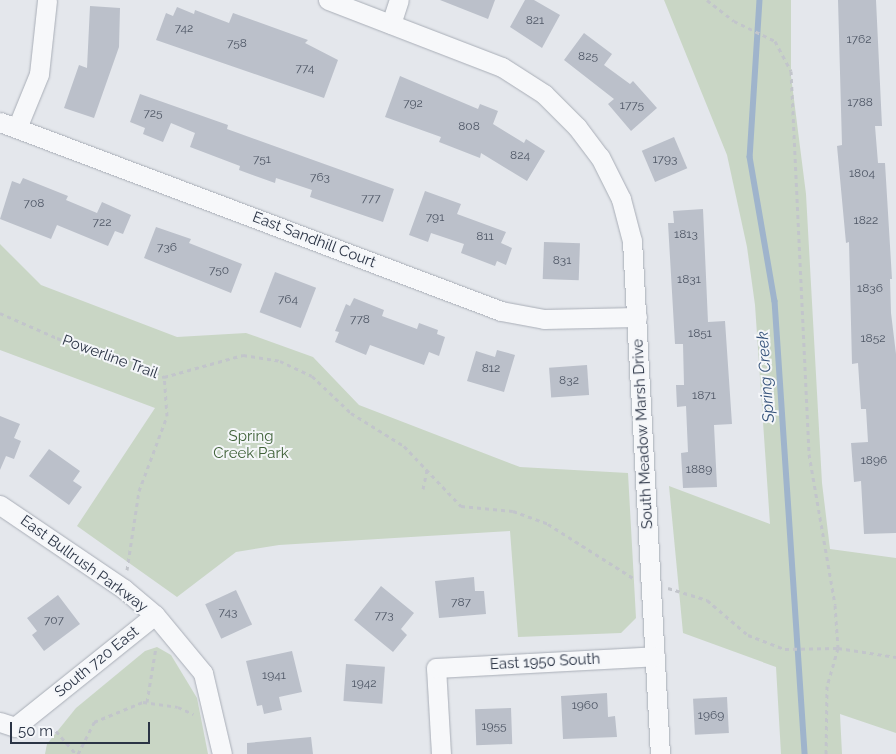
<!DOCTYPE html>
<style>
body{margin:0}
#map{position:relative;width:896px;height:754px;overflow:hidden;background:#e4e7ec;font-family:Raleway,sans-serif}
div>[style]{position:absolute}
.green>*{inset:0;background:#c9d6c5}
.stream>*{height:5.5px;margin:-2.75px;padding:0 2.75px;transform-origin:2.75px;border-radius:2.75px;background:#9fb4cc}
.building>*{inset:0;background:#bbc0ca;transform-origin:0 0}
.path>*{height:3px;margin-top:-1.5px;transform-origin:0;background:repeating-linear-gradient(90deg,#c2c5cb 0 4px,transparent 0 8px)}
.roads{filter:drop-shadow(0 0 1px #a9aeb7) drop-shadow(0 0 1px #a9aeb7)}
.minor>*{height:19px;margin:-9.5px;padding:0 9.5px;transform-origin:9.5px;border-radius:9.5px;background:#f7f8fa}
span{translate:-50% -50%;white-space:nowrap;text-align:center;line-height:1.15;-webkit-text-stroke:4px #f4f6f9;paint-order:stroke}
.number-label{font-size:12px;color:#4f5766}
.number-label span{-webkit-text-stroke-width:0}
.street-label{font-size:15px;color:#2b3445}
.park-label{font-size:15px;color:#3f6138}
.water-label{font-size:16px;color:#34527a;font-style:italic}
.scale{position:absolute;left:10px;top:722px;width:140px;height:22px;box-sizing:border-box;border:2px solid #2b3445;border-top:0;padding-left:6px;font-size:15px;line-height:18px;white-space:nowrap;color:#2b3445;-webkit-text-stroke:4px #f4f6f9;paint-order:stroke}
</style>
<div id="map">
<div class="green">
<i style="clip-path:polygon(664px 0,791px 0,791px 76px,806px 194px,822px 483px,830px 549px,896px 558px,896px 733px,840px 714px,842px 754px,781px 754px,776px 667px,683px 633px,669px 486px,770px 524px,755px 305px,747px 247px,727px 155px)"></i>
<i style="clip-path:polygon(0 244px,41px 285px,177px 337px,246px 333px,313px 357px,359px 405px,520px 467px,628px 473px,636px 618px,621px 633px,518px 637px,510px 531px,279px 545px,236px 552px,177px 597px,77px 526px,155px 408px,0 350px)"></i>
<i style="clip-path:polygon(157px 647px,171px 655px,197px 698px,208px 754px,45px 754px,47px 744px,76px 708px,145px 651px)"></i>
</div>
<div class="stream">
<i style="left:760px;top:0;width:157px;rotate:93.6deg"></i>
<i style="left:750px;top:157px;width:146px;rotate:80.2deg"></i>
<i style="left:775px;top:301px;width:454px;rotate:86.2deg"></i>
</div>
<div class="building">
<i style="clip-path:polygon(440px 0,495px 0,488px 19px)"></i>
<i style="clip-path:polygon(525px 0,534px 0,560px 15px,542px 48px,510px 27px)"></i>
<i style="clip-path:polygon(838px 0,876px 0,882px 126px,875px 126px,878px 163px,885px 163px,892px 279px,890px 279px,891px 313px,896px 354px,896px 533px,864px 534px,861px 481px,854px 482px,851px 443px,868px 442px,866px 409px,861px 409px,858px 363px,852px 364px,849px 242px,846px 243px,837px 146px,842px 145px)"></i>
<i style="clip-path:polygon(90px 6px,120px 8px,119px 47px,94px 118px,64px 108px,79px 65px,87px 68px)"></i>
<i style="clip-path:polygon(177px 7px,194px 14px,195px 10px,229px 23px,233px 13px,308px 40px,305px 43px,338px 60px,324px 98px,156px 40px,166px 13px,173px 16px)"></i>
<i style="clip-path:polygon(584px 33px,612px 54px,604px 65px,630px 84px,633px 81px,657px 108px,631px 131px,608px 104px,614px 99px,564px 60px)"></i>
<i style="clip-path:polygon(400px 76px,478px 109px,480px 104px,498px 111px,493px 124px,524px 143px,526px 139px,545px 151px,527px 181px,481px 153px,480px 158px,439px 142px,441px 137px,385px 117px)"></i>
<i style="clip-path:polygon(140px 94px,228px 125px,227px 129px,394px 189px,383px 222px,310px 197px,312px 190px,276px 178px,275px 183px,239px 170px,240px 166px,190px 147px,195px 133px,171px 123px,163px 142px,143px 134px,145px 128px,130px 122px)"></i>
<i style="left:674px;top:137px;width:34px;height:35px;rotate:67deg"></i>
<i style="clip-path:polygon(23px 178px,68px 196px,66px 200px,97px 213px,102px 202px,131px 215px,123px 234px,115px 231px,108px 246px,57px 225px,51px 239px,0 219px,12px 181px,20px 184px)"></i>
<i style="clip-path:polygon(425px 191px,461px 204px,457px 214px,506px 232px,501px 243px,512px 248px,506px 265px,497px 261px,495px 266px,461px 253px,464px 244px,431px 233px,428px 242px,409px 235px)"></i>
<i style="clip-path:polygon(703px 209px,708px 322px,725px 321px,732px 424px,714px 425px,717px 487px,683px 488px,681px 453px,688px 452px,686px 406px,677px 407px,676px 385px,684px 385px,683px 344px,675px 344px,668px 223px,674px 223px,673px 211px)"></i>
<i style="clip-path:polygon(156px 227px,191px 239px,189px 243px,242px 264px,231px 293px,144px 258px)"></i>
<i style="left:544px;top:242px;width:36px;height:37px;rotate:2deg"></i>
<i style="left:275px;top:272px;width:44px;height:43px;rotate:21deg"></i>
<i style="clip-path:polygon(354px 298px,384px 310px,382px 316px,417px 329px,419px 323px,438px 330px,437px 334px,445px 337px,439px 356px,429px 352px,424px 365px,370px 345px,366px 355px,335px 342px,339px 332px,335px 331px,346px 304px,350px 306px)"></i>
<i style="clip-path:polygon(497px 350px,515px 355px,504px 392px,467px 381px,476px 351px,495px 357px)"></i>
<i style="left:587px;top:365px;width:30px;height:38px;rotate:86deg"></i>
<i style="clip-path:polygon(0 416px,20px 424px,14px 438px,21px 441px,14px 459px,6px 456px,0 470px)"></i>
<i style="clip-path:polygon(49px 449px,80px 471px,73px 481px,82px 487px,69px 505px,29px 476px)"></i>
<i style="clip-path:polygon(474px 577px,475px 591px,484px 591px,486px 614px,439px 618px,435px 581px)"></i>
<i style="clip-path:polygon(381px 586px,414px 613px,401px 629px,407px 635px,393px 652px,354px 620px)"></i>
<i style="left:236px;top:590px;width:38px;height:34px;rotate:65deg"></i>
<i style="clip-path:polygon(58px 595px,80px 624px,44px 651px,32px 635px,37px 631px,27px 618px)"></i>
<i style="clip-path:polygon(292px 651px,302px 692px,279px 697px,282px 710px,264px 714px,262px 705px,257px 706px,246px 661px)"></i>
<i style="left:346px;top:664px;width:39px;height:37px;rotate:4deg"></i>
<i style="clip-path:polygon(607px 693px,608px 717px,615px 716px,617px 737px,563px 739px,561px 696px)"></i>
<i style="left:727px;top:697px;width:36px;height:34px;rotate:87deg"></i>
<i style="left:511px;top:708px;width:36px;height:36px;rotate:88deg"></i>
<i style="clip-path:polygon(311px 737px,313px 754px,247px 754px,247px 743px)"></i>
</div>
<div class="path">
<i style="left:707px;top:0;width:34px;rotate:38deg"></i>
<i style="left:734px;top:21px;width:46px;rotate:26deg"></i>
<i style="left:775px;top:41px;width:34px;rotate:62deg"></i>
<i style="left:791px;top:71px;width:383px;rotate:87.3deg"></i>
<i style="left:809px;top:454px;width:153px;rotate:80.2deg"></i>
<i style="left:835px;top:605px;width:43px;rotate:86deg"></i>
<i style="left:838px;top:648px;width:40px;rotate:106deg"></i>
<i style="left:827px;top:686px;width:68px;rotate:90.8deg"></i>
<i style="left:0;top:313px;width:62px;rotate:23.7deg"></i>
<i style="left:57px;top:338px;width:114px;rotate:20deg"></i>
<i style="left:164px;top:377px;width:82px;rotate:-15.6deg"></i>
<i style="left:243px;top:355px;width:37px;rotate:9deg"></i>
<i style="left:280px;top:361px;width:35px;rotate:25deg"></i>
<i style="left:312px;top:376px;width:54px;rotate:43.5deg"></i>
<i style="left:351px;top:413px;width:62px;rotate:31.9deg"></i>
<i style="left:404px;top:446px;width:83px;rotate:46.5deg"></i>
<i style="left:461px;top:506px;width:52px;rotate:5.5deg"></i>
<i style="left:513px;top:511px;width:37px;rotate:20deg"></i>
<i style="left:548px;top:524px;width:101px;rotate:32.4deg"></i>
<i style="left:423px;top:489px;width:19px;rotate:-78deg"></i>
<i style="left:127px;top:570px;width:80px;rotate:-81.4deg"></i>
<i style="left:139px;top:491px;width:80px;rotate:-69.5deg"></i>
<i style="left:167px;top:416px;width:39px;rotate:-94deg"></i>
<i style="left:668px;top:588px;width:41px;rotate:17.1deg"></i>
<i style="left:707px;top:600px;width:54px;rotate:40.5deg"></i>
<i style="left:748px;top:635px;width:40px;rotate:21deg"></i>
<i style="left:785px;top:649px;width:53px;rotate:-1.1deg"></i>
<i style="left:838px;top:648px;width:59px;rotate:8.8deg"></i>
<i style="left:147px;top:702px;width:56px;rotate:-80.7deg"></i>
<i style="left:56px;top:731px;width:30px;rotate:49deg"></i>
<i style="left:78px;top:754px;width:36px;rotate:-63deg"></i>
<i style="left:94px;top:722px;width:53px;rotate:-22.2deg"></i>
<i style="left:143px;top:702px;width:35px;rotate:8deg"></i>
<i style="left:178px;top:707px;width:17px;rotate:25deg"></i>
</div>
<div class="roads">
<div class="minor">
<i style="left:328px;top:0;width:186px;rotate:21.1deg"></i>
<i style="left:502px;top:67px;width:50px;rotate:32.7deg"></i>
<i style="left:544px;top:94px;width:47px;rotate:45deg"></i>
<i style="left:577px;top:127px;width:38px;rotate:53deg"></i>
<i style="left:600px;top:157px;width:47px;rotate:63.4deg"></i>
<i style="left:621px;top:199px;width:43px;rotate:75.3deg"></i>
<i style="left:632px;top:241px;width:514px;rotate:86.88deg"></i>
<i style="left:391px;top:24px;width:25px;rotate:-72deg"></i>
<i style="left:0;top:122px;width:535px;rotate:20.67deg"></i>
<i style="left:501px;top:311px;width:44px;rotate:10.5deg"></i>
<i style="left:544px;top:319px;width:93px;rotate:-1.2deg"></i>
<i style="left:17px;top:128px;width:58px;rotate:-67.8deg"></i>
<i style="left:39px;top:74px;width:74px;rotate:-83.8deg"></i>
<i style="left:0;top:505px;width:150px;rotate:34.1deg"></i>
<i style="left:124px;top:589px;width:40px;rotate:40deg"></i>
<i style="left:155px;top:615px;width:75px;rotate:50.4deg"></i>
<i style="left:203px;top:673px;width:83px;rotate:76.8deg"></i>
<i style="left:0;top:722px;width:16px;rotate:18deg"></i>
<i style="left:15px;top:727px;width:179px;rotate:-38.7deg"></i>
<i style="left:441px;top:754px;width:86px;rotate:-93.3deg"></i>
<i style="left:436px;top:668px;width:219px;rotate:-3.1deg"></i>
</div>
</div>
<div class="number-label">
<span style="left:535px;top:21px">821</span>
<span style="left:184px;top:29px">742</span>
<span style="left:859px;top:40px">1762</span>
<span style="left:237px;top:44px">758</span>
<span style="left:588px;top:57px">825</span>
<span style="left:305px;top:69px">774</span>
<span style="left:860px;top:103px">1788</span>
<span style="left:413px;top:104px">792</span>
<span style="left:632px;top:106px">1775</span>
<span style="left:153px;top:114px">725</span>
<span style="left:469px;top:127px">808</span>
<span style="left:520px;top:156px">824</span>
<span style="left:262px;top:160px">751</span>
<span style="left:665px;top:160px">1793</span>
<span style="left:862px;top:174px">1804</span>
<span style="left:320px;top:178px">763</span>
<span style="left:371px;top:199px">777</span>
<span style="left:34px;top:204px">708</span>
<span style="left:435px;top:218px">791</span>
<span style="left:866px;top:221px">1822</span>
<span style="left:102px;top:223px">722</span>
<span style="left:686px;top:235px">1813</span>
<span style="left:485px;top:237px">811</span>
<span style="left:167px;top:248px">736</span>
<span style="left:562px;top:261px">831</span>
<span style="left:219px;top:271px">750</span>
<span style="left:689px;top:280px">1831</span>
<span style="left:870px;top:289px">1836</span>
<span style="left:288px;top:300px">764</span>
<span style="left:360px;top:320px">778</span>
<span style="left:700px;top:334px">1851</span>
<span style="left:873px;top:339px">1852</span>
<span style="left:491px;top:369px">812</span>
<span style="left:569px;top:381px">832</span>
<span style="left:704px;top:396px">1871</span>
<span style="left:874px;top:461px">1896</span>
<span style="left:699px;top:470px">1889</span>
<span style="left:461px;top:603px">787</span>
<span style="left:228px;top:613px">743</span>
<span style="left:384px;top:616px">773</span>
<span style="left:54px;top:621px">707</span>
<span style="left:274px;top:676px">1941</span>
<span style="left:364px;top:684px">1942</span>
<span style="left:585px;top:706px">1960</span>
<span style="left:711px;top:716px">1969</span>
<span style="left:494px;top:727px">1955</span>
</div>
<div class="street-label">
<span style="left:314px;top:240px;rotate:21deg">East Sandhill Court</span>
<span style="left:110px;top:357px;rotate:20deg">Powerline Trail</span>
<span style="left:643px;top:434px;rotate:-93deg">South Meadow Marsh Drive</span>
<span style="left:84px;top:564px;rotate:36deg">East Bullrush Parkway</span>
<span style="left:97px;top:662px;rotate:-39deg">South 720 East</span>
<span style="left:545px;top:662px;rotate:-3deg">East 1950 South</span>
</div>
<div class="park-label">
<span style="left:251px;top:445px">Spring<br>Creek Park</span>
</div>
<div class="water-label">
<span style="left:766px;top:377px;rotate:-94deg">Spring Creek</span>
</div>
<div class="scale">50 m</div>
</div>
